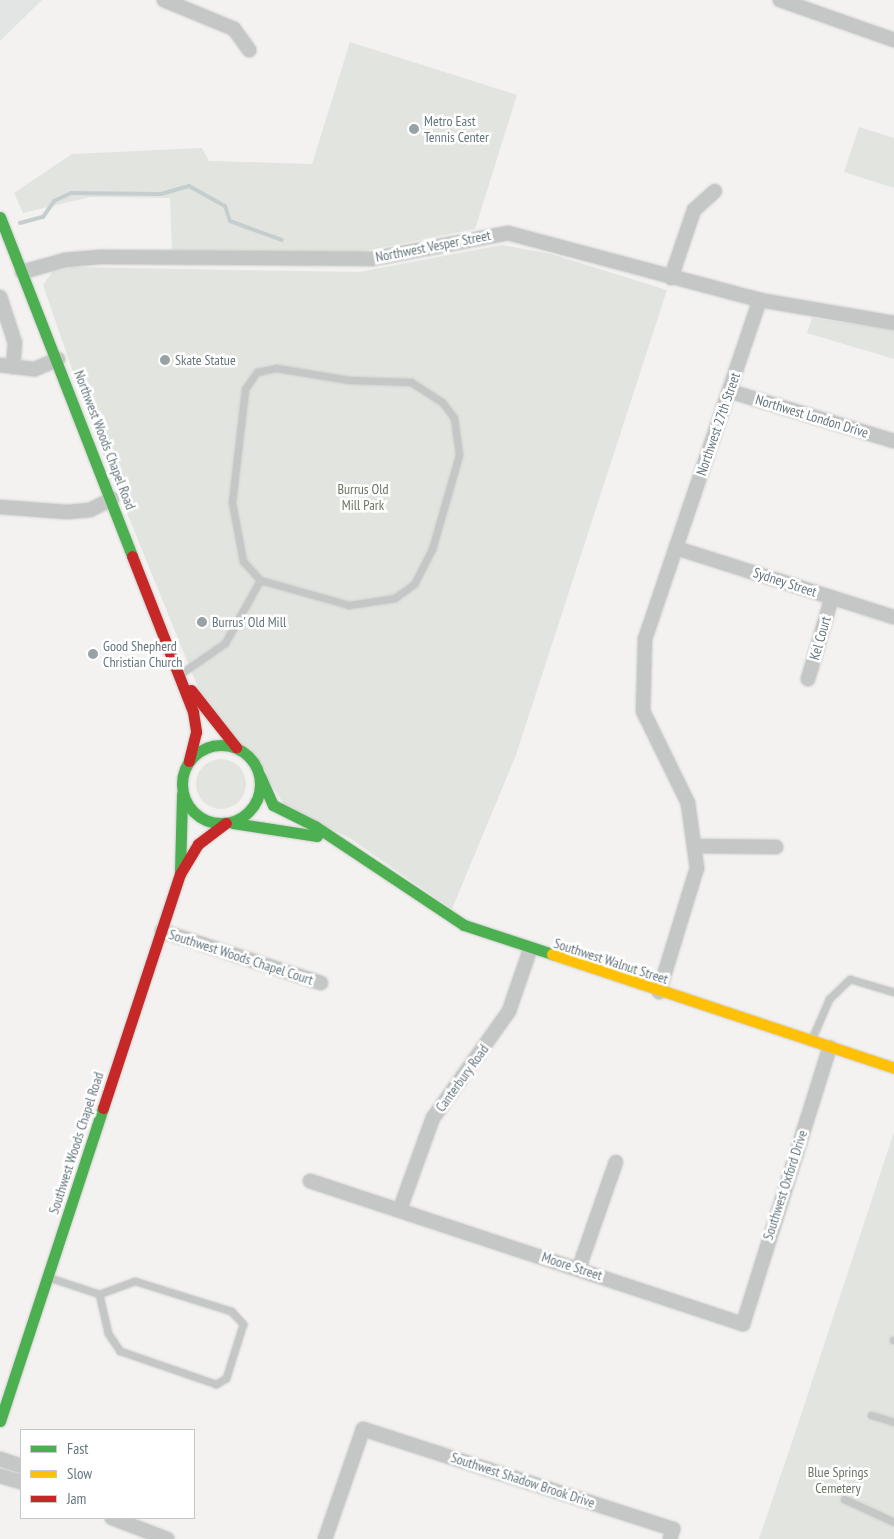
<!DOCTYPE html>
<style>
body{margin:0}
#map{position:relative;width:894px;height:1539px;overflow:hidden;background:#f3f2f1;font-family:"PT Sans Narrow",sans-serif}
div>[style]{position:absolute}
.built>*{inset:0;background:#e3e4e4}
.green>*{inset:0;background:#e2e4df}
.round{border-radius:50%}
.stream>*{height:4px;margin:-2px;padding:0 2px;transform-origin:2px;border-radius:2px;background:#c5cecf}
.roads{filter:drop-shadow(0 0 1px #cfcfcf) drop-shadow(0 0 1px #cfcfcf)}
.lane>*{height:7px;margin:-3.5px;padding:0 3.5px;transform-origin:3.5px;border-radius:3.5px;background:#c5c7c7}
.street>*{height:14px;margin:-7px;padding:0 7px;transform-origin:7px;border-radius:7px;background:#c5c7c7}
.fast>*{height:11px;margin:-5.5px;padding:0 5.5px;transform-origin:5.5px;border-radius:5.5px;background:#4caf50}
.fast>.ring{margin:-5.5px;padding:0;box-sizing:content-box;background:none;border:11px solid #4caf50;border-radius:50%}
.slow>*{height:11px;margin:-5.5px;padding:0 5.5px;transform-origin:5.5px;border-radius:5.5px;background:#ffc107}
.jam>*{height:11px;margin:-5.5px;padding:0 5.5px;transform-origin:5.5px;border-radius:5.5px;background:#c62828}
.dots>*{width:14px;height:14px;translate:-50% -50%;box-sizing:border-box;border:2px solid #fff;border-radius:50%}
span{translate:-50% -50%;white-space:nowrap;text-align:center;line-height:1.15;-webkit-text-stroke:5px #fff;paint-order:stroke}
.poi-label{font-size:14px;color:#66767e}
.left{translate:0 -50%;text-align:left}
.street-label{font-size:14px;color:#66767e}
.park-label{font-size:14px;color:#6a7664}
.legend{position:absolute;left:20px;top:1429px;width:175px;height:90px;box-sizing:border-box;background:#fff;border:1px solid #c2c8cb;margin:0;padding:6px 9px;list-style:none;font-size:15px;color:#66767e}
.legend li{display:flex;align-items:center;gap:10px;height:25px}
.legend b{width:25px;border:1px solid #c2c8cb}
</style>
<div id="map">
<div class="built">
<i style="clip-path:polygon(0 0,42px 0,0 41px)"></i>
</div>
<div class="green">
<i style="clip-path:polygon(350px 42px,517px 95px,475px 229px,334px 257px,172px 252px,170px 198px,90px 197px,23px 213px,14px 193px,72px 154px,202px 148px,209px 161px,312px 164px)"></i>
<i style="clip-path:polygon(859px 127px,894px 138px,894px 188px,844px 172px)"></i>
<i style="clip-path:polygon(502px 245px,551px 254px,667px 290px,516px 755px,452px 909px,348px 837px,287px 809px,252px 754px,230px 735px,199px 690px,92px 427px,43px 285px,53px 271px,73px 267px,359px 272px)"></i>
<i style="clip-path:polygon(812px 318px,894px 330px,894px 359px,807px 333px)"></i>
<i class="round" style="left:196px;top:759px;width:50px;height:50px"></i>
<i style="clip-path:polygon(894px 1132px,894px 1539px,759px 1539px,795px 1433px)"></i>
</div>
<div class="stream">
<i style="left:20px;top:223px;width:24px;rotate:-15deg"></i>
<i style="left:43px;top:217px;width:19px;rotate:-55deg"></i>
<i style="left:54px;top:201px;width:19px;rotate:-25deg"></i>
<i style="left:71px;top:193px;width:90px;rotate:0.6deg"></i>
<i style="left:161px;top:194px;width:29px;rotate:-16deg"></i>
<i style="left:189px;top:186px;width:41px;rotate:29.1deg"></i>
<i style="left:225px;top:206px;width:16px;rotate:72deg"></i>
<i style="left:230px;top:221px;width:55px;rotate:20.1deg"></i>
</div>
<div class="roads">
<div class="lane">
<i style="left:276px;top:368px;width:74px;rotate:9.3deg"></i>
<i style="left:349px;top:380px;width:62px;rotate:1.8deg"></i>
<i style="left:411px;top:382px;width:37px;rotate:33deg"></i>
<i style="left:442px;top:402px;width:20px;rotate:53deg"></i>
<i style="left:454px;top:418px;width:37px;rotate:82deg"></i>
<i style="left:459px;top:455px;width:98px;rotate:106deg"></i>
<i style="left:432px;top:549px;width:39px;rotate:117deg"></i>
<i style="left:414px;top:584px;width:24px;rotate:144deg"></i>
<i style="left:395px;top:598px;width:47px;rotate:171.3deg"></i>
<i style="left:349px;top:605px;width:92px;rotate:-164.3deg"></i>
<i style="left:260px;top:580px;width:25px;rotate:-132deg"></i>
<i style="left:243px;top:561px;width:60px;rotate:-100.6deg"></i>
<i style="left:232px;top:502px;width:114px;rotate:-83.4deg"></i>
<i style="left:245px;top:389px;width:21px;rotate:-55deg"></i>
<i style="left:257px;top:372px;width:19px;rotate:-12deg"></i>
<i style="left:180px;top:674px;width:55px;rotate:-34.6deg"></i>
<i style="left:225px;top:643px;width:72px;rotate:-60.9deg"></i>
<i style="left:812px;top:1038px;width:43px;rotate:-66.4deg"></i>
<i style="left:829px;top:999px;width:29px;rotate:-44deg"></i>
<i style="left:850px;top:979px;width:46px;rotate:16.5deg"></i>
<i style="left:48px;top:1277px;width:54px;rotate:18.4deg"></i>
<i style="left:99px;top:1294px;width:38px;rotate:-20deg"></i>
<i style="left:135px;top:1281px;width:101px;rotate:17.4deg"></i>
<i style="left:231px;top:1311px;width:18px;rotate:47deg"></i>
<i style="left:243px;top:1324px;width:57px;rotate:107.5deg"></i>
<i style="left:226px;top:1378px;width:12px;rotate:149deg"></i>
<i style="left:216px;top:1384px;width:102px;rotate:-161deg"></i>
<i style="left:120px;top:1351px;width:22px;rotate:-124deg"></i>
<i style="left:108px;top:1333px;width:40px;rotate:-103deg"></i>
<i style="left:893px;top:1340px;width:1px"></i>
<i style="left:871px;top:1415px;width:24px;rotate:17deg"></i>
<i style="left:844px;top:1499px;width:55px;rotate:24.7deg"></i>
</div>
<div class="street">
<i style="left:164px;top:0;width:76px;rotate:22.5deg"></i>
<i style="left:234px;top:29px;width:26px;rotate:54deg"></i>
<i style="left:780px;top:0;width:121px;rotate:19.3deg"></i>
<i style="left:22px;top:272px;width:45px;rotate:-15.6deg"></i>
<i style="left:65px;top:260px;width:38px;rotate:-5deg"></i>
<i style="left:103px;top:257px;width:268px;rotate:0.4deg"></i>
<i style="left:371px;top:259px;width:139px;rotate:-10.7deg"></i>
<i style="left:508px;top:233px;width:261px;rotate:14.9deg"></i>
<i style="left:760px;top:300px;width:136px;rotate:9.7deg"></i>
<i style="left:671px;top:278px;width:72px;rotate:-71.3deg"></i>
<i style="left:694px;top:210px;width:28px;rotate:-42deg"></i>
<i style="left:0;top:297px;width:48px;rotate:71.9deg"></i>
<i style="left:15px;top:343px;width:24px;rotate:95deg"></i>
<i style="left:0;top:365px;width:35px;rotate:7deg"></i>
<i style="left:35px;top:369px;width:25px;rotate:-23deg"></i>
<i style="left:729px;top:391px;width:172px;rotate:16.9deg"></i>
<i style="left:0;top:507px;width:67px;rotate:4.3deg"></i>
<i style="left:67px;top:512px;width:23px;rotate:-5deg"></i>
<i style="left:90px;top:510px;width:25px;rotate:-27deg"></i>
<i style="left:676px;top:548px;width:229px;rotate:17.6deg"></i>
<i style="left:808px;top:679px;width:85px;rotate:-73.7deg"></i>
<i style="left:697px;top:846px;width:79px;rotate:0.7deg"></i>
<i style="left:162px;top:931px;width:167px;rotate:18.1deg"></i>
<i style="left:659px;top:992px;width:130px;rotate:-73deg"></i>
<i style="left:697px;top:868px;width:66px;rotate:-97.9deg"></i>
<i style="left:688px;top:803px;width:102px;rotate:-116.1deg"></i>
<i style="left:643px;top:711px;width:72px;rotate:-88.4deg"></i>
<i style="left:645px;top:639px;width:358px;rotate:-71.3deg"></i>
<i style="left:310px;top:1181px;width:456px;rotate:18.3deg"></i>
<i style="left:743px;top:1324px;width:290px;rotate:-72.6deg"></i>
<i style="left:400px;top:1209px;width:97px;rotate:-70.1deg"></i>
<i style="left:433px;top:1118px;width:131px;rotate:-54.6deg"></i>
<i style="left:509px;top:1011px;width:65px;rotate:-71deg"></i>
<i style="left:579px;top:1268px;width:112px;rotate:-70.8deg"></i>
<i style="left:0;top:1459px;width:22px;rotate:18deg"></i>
<i style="left:0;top:1476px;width:22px;rotate:16deg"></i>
<i style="left:112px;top:1518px;width:59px;rotate:20.9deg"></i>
<i style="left:325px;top:1539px;width:116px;rotate:-70.9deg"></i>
<i style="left:363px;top:1429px;width:326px;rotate:17.9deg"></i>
<i style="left:673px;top:1529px;width:10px;rotate:107deg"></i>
</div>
<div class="fast">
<i style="left:0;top:217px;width:364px;rotate:68.7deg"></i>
<i class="ring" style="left:182px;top:745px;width:67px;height:67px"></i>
<i style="left:260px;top:776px;width:32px;rotate:66deg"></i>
<i style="left:273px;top:805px;width:47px;rotate:26.6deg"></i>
<i style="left:315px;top:826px;width:179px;rotate:33.6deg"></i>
<i style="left:464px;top:925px;width:93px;rotate:18.2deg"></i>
<i style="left:233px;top:823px;width:85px;rotate:8.8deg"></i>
<i style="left:180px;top:872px;width:78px;rotate:-88.5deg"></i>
<i style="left:0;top:1421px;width:330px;rotate:-71.8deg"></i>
</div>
<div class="slow">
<i style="left:552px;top:954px;width:360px;rotate:18.4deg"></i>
</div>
<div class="jam">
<i style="left:132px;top:556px;width:168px;rotate:68.6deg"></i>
<i style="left:193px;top:712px;width:20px;rotate:81deg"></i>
<i style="left:196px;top:732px;width:30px;rotate:104deg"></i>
<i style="left:191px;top:690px;width:73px;rotate:51.7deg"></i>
<i style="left:103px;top:1108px;width:246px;rotate:-71.8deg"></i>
<i style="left:180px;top:874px;width:35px;rotate:-59deg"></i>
<i style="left:198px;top:844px;width:35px;rotate:-37deg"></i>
</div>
</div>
<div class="dots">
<i style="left:414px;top:129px;background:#97a1a6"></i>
<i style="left:165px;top:360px;background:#97a1a6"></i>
<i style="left:202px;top:622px;background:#97a1a6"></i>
<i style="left:93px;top:654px;background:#97a1a6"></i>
</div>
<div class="poi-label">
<span class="left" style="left:424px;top:129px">Metro East<br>Tennis Center</span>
<span class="left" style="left:175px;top:360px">Skate Statue</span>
<span class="left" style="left:212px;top:622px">Burrus' Old Mill</span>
<span class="left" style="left:103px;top:654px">Good Shepherd<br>Christian Church</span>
</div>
<div class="street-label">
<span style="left:433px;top:246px;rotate:-11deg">Northwest Vesper Street</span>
<span style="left:812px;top:416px;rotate:17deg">Northwest London Drive</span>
<span style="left:718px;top:424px;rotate:-71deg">Northwest 27th Street</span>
<span style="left:105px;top:440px;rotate:69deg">Northwest Woods Chapel Road</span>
<span style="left:785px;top:582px;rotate:18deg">Sydney Street</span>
<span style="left:820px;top:638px;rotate:-74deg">Kel Court</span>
<span style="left:241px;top:957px;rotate:18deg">Southwest Woods Chapel Court</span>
<span style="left:611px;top:961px;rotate:18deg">Southwest Walnut Street</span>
<span style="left:462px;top:1078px;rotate:-54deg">Canterbury Road</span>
<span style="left:76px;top:1143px;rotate:-72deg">Southwest Woods Chapel Road</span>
<span style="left:785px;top:1185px;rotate:-72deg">Southwest Oxford Drive</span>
<span style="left:572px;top:1266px;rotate:18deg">Moore Street</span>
<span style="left:523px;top:1480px;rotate:18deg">Southwest Shadow Brook Drive</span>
</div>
<div class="park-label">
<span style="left:363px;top:497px">Burrus Old<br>Mill Park</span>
<span style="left:838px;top:1480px">Blue Springs<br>Cemetery</span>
</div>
<ul class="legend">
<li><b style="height:6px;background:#4caf50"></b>Fast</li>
<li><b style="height:6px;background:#ffc107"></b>Slow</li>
<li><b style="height:6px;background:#c62828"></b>Jam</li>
</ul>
</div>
